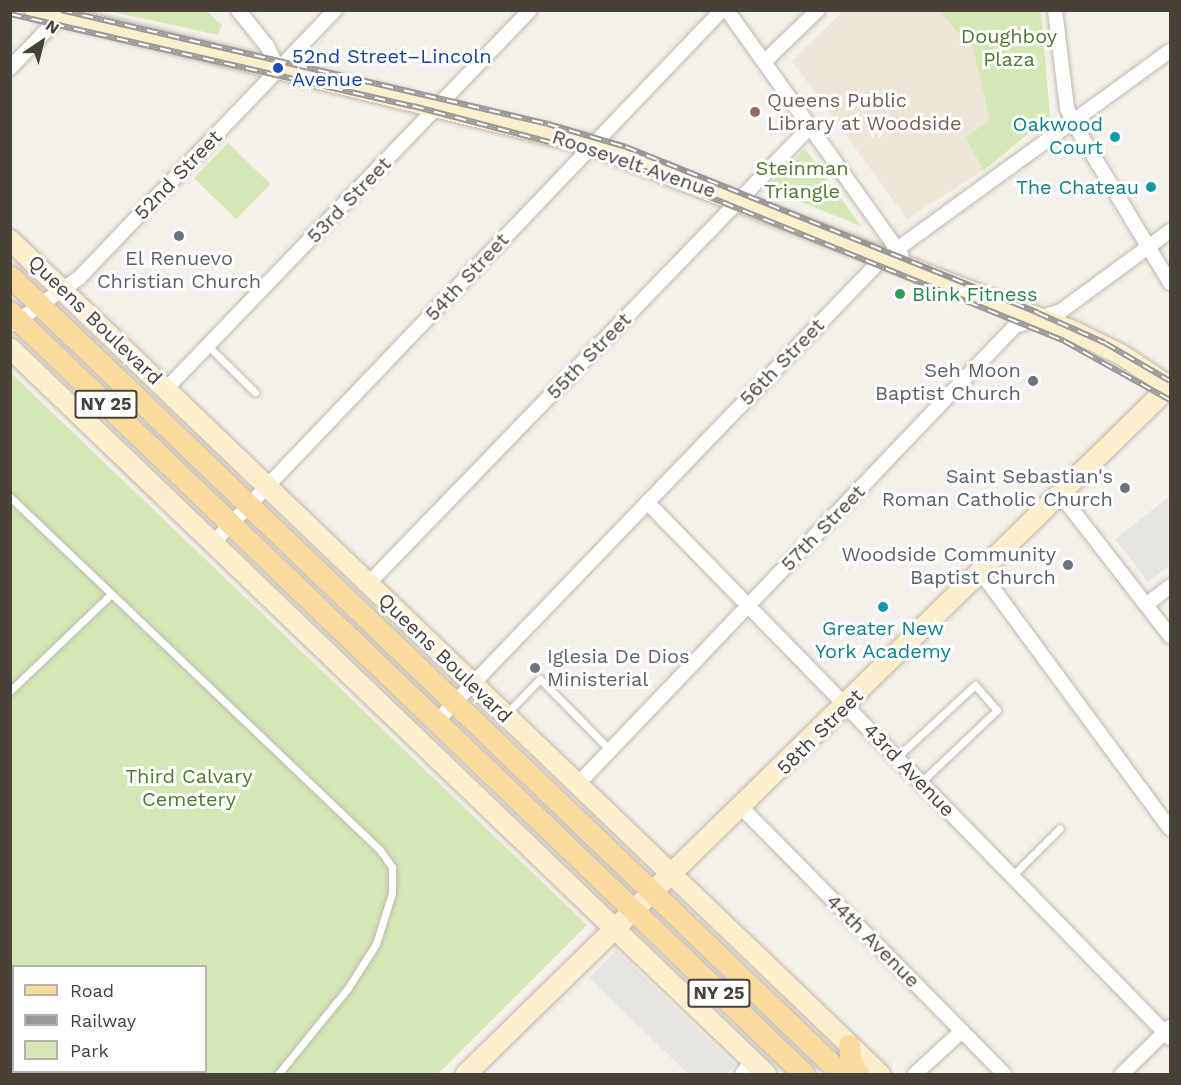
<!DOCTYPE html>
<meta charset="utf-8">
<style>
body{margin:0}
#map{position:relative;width:1181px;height:1085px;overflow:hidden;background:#f5f1ea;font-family:"Work Sans",sans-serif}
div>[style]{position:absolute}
.education>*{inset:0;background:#ede5d5}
.green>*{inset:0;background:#d4e7b5;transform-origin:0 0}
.parking>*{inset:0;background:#e6e4e1}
.roads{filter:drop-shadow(0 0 2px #c0b8ad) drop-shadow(0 0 2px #c0b8ad)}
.lane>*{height:7px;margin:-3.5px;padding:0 3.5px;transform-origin:3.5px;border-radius:3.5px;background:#fff}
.street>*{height:14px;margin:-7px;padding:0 7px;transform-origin:7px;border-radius:7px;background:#fff}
.secondary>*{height:20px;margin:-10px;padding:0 10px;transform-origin:10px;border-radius:10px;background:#fdeecc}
.primary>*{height:21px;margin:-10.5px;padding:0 10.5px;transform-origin:10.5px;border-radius:10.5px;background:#fbda9d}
.rail>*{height:6px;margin-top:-3px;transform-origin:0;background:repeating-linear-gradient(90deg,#fff 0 11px,#989898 0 22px);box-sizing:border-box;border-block:2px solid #989898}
.dots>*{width:16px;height:16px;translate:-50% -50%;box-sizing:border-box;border:3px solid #fff;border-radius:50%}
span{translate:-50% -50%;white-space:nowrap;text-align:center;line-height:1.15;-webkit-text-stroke:6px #fff;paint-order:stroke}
.shield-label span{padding:2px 4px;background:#fff;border:2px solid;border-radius:4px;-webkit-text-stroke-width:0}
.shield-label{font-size:18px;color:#484138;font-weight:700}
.park-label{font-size:20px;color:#4e792d}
.transit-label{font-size:20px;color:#164399}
.left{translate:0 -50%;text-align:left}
.education-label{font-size:20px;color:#785e54}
.culture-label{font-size:20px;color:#0d838f}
.right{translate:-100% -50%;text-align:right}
.street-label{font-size:20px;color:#484138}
.worship-label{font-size:20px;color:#5b616d}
.leisure-label{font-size:20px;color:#27864d}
.frame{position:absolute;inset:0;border:12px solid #484138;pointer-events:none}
.legend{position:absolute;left:12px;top:965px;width:195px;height:108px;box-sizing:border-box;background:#fff;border:2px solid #b6b3af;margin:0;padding:8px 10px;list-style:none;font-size:18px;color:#484138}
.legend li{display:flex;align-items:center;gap:12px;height:30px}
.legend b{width:30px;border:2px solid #b6b3af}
.north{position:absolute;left:12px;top:12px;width:60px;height:60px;-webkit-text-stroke:4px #fff;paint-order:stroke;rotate:35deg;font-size:16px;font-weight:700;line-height:24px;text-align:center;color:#484138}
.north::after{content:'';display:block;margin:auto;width:21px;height:27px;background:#484138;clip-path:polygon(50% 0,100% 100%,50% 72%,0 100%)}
</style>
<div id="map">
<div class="education">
<i style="clip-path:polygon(843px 11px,939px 11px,973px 49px,990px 120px,965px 138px,984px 170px,907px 219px,792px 61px)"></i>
</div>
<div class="green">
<i style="clip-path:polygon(109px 11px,206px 11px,222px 25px,218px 35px)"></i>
<i style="clip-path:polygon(939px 11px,1041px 11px,1050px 116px,984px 170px,965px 138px,990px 120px,973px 49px)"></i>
<i style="left:228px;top:143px;width:59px;height:49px;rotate:44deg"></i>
<i style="clip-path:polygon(805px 149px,861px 226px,766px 188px)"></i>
<i style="clip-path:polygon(evenodd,10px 372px,587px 925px,438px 1074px,11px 1074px,10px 372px,14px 966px,206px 966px,206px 1072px,14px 1072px,14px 966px)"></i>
</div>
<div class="parking">
<i style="clip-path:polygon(1170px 496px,1170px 565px,1148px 582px,1115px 539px)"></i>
<i style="clip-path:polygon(616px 950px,735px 1065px,726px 1074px,688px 1074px,589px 978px)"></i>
</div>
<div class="roads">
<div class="lane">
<i style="left:208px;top:346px;width:66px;rotate:44.4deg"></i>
<i style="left:10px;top:497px;width:511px;rotate:43.65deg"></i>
<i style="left:380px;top:850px;width:21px;rotate:55deg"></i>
<i style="left:392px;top:867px;width:26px;rotate:90deg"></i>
<i style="left:392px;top:893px;width:53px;rotate:107.4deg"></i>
<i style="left:376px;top:944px;width:52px;rotate:122.5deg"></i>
<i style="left:348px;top:988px;width:111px;rotate:129.1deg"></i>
<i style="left:10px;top:691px;width:140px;rotate:-43.8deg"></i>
<i style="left:507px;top:713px;width:47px;rotate:-45.9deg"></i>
<i style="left:540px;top:679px;width:100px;rotate:45.4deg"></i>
<i style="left:897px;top:757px;width:106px;rotate:-42.7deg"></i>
<i style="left:975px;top:685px;width:33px;rotate:49deg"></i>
<i style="left:997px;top:710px;width:105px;rotate:136.5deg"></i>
<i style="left:1013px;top:875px;width:66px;rotate:-45deg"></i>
</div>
<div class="street">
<i style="left:238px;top:10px;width:46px;rotate:51.1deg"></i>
<i style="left:267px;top:46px;width:28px;rotate:64deg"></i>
<i style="left:727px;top:10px;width:301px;rotate:54.6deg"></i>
<i style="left:1055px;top:10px;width:99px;rotate:83deg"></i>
<i style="left:1067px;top:108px;width:15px;rotate:67deg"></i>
<i style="left:1073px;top:122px;width:188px;rotate:58.9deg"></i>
<i style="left:764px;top:62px;width:75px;rotate:-43.9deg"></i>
<i style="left:10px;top:68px;width:78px;rotate:-46deg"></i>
<i style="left:13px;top:324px;width:80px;rotate:-34.9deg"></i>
<i style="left:79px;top:278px;width:371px;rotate:-46.3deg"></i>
<i style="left:167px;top:388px;width:524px;rotate:-46.16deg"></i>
<i style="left:1060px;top:494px;width:180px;rotate:52.2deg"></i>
<i style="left:647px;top:502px;width:749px;rotate:45.7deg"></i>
<i style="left:212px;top:544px;width:738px;rotate:-46.32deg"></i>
<i style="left:980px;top:571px;width:320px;rotate:53.6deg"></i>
<i style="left:368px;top:584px;width:636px;rotate:-45.96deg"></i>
<i style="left:1146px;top:605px;width:31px;rotate:-38deg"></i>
<i style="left:436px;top:722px;width:637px;rotate:-46.08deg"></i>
<i style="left:878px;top:263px;width:361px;rotate:-36deg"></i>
<i style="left:577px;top:785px;width:634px;rotate:-46.34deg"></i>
<i style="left:1015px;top:326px;width:48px;rotate:-18.1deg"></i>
<i style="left:1061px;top:311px;width:135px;rotate:-36.3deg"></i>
<i style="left:742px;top:808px;width:373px;rotate:45.4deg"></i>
<i style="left:742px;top:1074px;width:16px;rotate:-52deg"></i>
<i style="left:915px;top:1074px;width:64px;rotate:-42.5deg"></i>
<i style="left:1122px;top:1074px;width:67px;rotate:-44.4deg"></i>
</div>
<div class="secondary">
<i style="left:35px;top:10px;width:572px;rotate:13.65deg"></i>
<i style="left:591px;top:145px;width:517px;rotate:21.1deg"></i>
<i style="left:1073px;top:331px;width:55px;rotate:26.1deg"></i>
<i style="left:1122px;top:355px;width:58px;rotate:33.7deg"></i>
<i style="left:10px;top:240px;width:1205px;rotate:43.79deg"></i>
<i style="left:10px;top:348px;width:1048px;rotate:43.84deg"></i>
<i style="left:466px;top:1074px;width:984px;rotate:-44.34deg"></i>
</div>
<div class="primary">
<i style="left:10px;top:276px;width:1153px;rotate:43.81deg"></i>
<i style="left:10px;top:312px;width:1100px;rotate:43.82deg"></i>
<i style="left:849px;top:1045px;width:18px;rotate:84deg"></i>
<i style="left:851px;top:1063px;width:14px;rotate:54deg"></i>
</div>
</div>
<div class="rail">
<i style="left:61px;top:10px;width:500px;rotate:13.17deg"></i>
<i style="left:548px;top:124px;width:81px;rotate:16.4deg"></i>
<i style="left:626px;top:147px;width:444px;rotate:21.9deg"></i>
<i style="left:1038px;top:313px;width:73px;rotate:24.1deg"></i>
<i style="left:1105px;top:343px;width:75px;rotate:30.3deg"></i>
<i style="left:10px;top:14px;width:413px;rotate:12.9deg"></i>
<i style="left:413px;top:106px;width:215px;rotate:14.8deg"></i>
<i style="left:621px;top:161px;width:478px;rotate:22.1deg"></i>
<i style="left:1064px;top:341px;width:121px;rotate:29.1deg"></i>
</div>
<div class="dots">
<i style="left:278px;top:68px;background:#1a4fb4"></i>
<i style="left:755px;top:112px;background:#8d6e63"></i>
<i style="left:1115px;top:137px;background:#0f9aa8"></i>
<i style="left:1151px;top:187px;background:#0f9aa8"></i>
<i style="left:179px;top:236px;background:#6b7280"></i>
<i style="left:900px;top:294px;background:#2e9e5b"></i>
<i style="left:1033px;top:381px;background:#6b7280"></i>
<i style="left:1125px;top:488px;background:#6b7280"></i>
<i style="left:1068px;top:565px;background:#6b7280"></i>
<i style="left:883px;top:607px;background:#0f9aa8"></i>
<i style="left:535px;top:668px;background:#6b7280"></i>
</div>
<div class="shield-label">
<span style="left:106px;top:404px">NY 25</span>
<span style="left:719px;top:993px">NY 25</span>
</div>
<div class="park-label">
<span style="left:1009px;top:48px">Doughboy<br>Plaza</span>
<span style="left:802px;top:180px">Steinman<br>Triangle</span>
<span style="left:189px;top:788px">Third Calvary<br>Cemetery</span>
</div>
<div class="transit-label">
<span class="left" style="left:292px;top:68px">52nd Street–Lincoln<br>Avenue</span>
</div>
<div class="education-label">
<span class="left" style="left:767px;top:112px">Queens Public<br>Library at Woodside</span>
</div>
<div class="culture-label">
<span class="right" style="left:1103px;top:136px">Oakwood<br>Court</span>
<span class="right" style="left:1139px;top:187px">The Chateau</span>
<span style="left:883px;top:640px">Greater New<br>York Academy</span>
</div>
<div class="street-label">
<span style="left:634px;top:164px;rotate:19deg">Roosevelt Avenue</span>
<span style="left:178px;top:175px;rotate:-46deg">52nd Street</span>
<span style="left:349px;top:200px;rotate:-46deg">53rd Street</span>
<span style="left:467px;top:277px;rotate:-47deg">54th Street</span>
<span style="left:95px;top:320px;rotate:44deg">Queens Boulevard</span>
<span style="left:589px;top:356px;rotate:-46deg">55th Street</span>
<span style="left:782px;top:362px;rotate:-46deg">56th Street</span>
<span style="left:823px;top:528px;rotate:-46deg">57th Street</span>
<span style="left:445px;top:658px;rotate:44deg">Queens Boulevard</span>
<span style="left:820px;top:732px;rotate:-45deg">58th Street</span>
<span style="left:909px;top:770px;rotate:46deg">43rd Avenue</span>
<span style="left:873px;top:941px;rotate:45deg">44th Avenue</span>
</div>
<div class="worship-label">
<span style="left:179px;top:270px">El Renuevo<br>Christian Church</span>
<span class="right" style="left:1021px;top:382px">Seh Moon<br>Baptist Church</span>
<span class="right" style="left:1113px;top:488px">Saint Sebastian's<br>Roman Catholic Church</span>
<span class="right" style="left:1056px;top:566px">Woodside Community<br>Baptist Church</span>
<span class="left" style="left:547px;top:668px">Iglesia De Dios<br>Ministerial</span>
</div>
<div class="leisure-label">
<span class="left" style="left:912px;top:294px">Blink Fitness</span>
</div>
<div class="frame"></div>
<ul class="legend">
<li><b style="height:8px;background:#fbda9d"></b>Road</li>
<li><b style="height:8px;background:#989898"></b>Railway</li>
<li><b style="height:16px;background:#d4e7b5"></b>Park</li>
</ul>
<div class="north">N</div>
</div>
